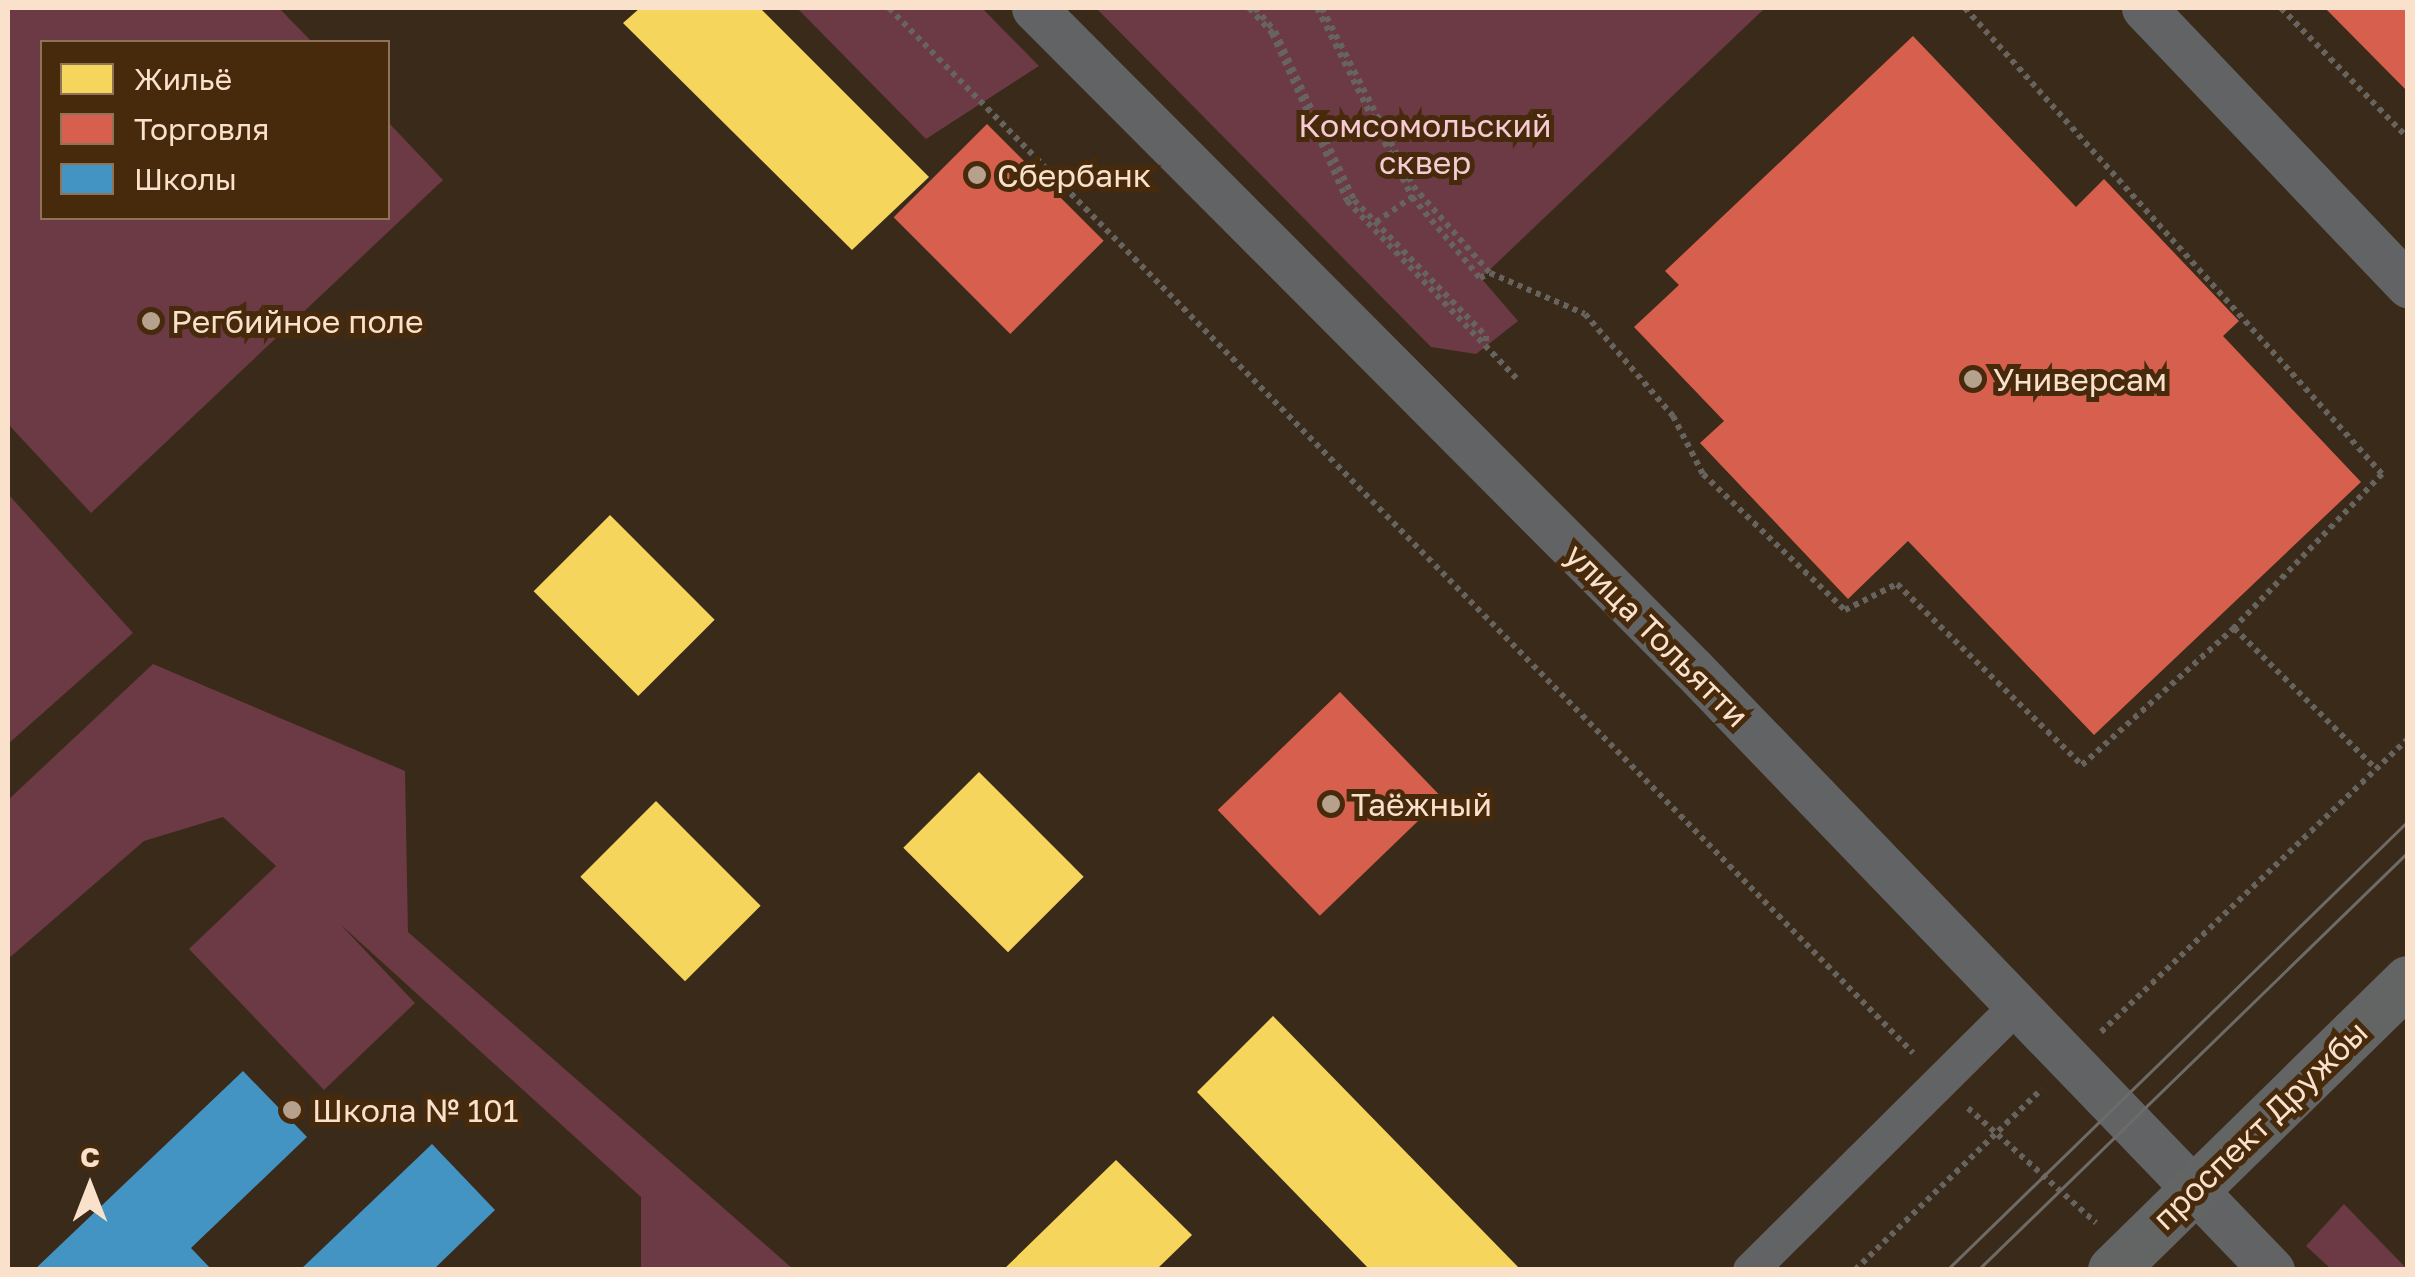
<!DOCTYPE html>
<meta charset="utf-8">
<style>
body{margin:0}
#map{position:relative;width:2415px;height:1277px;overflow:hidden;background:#3a2a19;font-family:"Golos Text",sans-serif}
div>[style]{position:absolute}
.green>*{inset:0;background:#6b3a44}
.homes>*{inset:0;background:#f6d55c;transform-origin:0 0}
.shops>*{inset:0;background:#d6604d;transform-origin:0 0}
.schools>*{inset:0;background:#4393c3}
.path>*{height:6px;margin-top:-3px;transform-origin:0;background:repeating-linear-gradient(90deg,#67635f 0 5px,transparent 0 10px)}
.minor>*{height:35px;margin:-17.5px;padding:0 17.5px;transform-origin:17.5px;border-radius:17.5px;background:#616364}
.tertiary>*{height:45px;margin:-22.5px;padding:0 22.5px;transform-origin:22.5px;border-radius:22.5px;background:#616364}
.secondary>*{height:50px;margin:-25px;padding:0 25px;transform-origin:25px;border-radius:25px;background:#636464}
.tram>*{height:2.5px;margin:-1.25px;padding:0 1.25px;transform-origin:1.25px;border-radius:1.25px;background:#6e6b66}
.dots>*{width:28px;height:28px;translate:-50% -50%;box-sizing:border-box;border:5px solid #472a0c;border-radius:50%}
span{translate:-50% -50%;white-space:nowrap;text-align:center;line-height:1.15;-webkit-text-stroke:10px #472a0c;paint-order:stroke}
.park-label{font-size:32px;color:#f7cbd5}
.poi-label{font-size:32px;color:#f9e1cc}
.left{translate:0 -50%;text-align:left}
.street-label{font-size:32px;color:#f9e1cc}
.frame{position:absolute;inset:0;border:10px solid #f9e1cc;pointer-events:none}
.legend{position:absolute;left:40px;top:40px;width:350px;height:180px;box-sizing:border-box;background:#472a0c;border:2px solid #8e7359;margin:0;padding:12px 18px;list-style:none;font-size:30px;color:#f9e1cc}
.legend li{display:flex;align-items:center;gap:20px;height:50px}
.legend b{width:50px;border:2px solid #8e7359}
.north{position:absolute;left:40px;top:1137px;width:100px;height:100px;-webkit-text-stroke:8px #472a0c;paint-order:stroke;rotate:0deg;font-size:28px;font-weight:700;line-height:40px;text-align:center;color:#f9e1cc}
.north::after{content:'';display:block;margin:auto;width:35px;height:45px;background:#f9e1cc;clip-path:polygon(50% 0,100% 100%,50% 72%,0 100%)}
</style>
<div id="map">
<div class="green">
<i style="clip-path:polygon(8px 8px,279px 8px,312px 42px,42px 42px,42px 218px,388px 218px,388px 122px,443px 180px,91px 513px,8px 424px)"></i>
<i style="clip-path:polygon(797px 8px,982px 8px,1039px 66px,926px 139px)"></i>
<i style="clip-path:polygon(1096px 8px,1765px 8px,1481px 278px,1518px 321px,1476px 354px,1431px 347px)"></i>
<i style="clip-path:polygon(8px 494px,133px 633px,8px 744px)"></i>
<i style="clip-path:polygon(153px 664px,405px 771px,408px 932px,793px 1269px,641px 1269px,641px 1197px,340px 924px,415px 1003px,324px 1090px,189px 949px,276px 866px,223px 817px,144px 841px,8px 959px,8px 800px)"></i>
<i style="clip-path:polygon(2344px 1204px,2407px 1269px,2331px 1269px,2306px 1246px)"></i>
</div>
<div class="homes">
<i style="clip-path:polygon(640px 8px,760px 8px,929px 177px,852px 250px,623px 23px)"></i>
<i style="left:610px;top:515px;width:148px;height:108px;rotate:45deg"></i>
<i style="left:979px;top:772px;width:148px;height:107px;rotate:45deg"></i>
<i style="left:656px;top:801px;width:148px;height:107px;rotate:45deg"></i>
<i style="clip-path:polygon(1273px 1016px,1521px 1270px,1370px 1270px,1197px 1092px)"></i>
<i style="clip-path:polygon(1116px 1160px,1192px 1235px,1156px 1270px,1003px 1270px)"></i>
</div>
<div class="shops">
<i style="clip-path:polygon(2325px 8px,2408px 8px,2408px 92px)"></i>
<i style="clip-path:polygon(1913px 36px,2076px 207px,2104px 179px,2239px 321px,2223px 336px,2361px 482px,2094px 735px,1908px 541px,1848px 599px,1700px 443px,1724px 421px,1634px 327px,1679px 285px,1665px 271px)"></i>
<i style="left:987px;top:124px;width:165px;height:132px;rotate:45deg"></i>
<i style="left:1340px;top:692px;width:147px;height:170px;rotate:46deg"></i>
</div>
<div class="schools">
<i style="clip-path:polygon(243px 1071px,307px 1137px,191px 1248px,212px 1270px,34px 1270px)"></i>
<i style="clip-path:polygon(432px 1144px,495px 1210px,433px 1270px,300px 1270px)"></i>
</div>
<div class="path">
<i style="left:889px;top:8px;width:1463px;rotate:45.58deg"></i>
<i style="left:1249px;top:8px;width:34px;rotate:47deg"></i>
<i style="left:1272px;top:33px;width:184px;rotate:65.9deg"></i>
<i style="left:1347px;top:201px;width:245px;rotate:46.3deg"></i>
<i style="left:1255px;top:8px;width:30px;rotate:49deg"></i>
<i style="left:1275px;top:31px;width:187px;rotate:64.9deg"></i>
<i style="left:1354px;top:200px;width:190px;rotate:45.9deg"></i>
<i style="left:1486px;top:336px;width:11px;rotate:90deg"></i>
<i style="left:1317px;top:8px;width:212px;rotate:63.3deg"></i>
<i style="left:1412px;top:197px;width:106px;rotate:50deg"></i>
<i style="left:1480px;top:278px;width:11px;rotate:-27deg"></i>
<i style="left:1322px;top:8px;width:200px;rotate:62.9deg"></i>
<i style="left:1413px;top:186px;width:116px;rotate:48.5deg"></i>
<i style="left:1490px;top:273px;width:103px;rotate:23.3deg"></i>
<i style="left:1585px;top:314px;width:135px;rotate:49.2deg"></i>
<i style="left:1673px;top:416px;width:65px;rotate:62.7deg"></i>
<i style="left:1703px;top:474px;width:197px;rotate:43.8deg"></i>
<i style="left:1845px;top:610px;width:58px;rotate:-26.6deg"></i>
<i style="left:1897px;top:584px;width:259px;rotate:44.4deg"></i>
<i style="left:2082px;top:765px;width:205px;rotate:-42deg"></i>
<i style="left:2234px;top:628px;width:200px;rotate:44.8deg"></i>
<i style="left:1965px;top:8px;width:625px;rotate:48.18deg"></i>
<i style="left:2382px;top:474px;width:214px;rotate:133.9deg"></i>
<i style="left:2281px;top:8px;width:182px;rotate:45.7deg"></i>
<i style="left:1376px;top:222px;width:47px;rotate:-34.7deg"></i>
<i style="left:2101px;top:1032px;width:424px;rotate:-43.7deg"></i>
<i style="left:1968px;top:1108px;width:172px;rotate:41.9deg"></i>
<i style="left:1855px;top:1270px;width:260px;rotate:-44.1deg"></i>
</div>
<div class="minor">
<i style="left:1750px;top:1270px;width:376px;rotate:-44.8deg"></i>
</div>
<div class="tertiary">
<i style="left:1034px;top:8px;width:932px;rotate:45.09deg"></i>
<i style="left:1692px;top:668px;width:836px;rotate:46.07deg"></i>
<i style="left:2144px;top:8px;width:383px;rotate:46.4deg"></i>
</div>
<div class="secondary">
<i style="left:2113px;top:1270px;width:413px;rotate:-44.4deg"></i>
</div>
<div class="tram">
<i style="left:1947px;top:1270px;width:644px;rotate:-44.24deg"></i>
<i style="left:1978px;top:1270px;width:600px;rotate:-44.19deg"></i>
</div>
<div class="dots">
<i style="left:977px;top:175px;background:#b6a18d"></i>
<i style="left:151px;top:321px;background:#b6a18d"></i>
<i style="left:1973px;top:379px;background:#b6a18d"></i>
<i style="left:1331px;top:804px;background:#b6a18d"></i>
<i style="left:292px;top:1110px;background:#b6a18d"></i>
</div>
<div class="park-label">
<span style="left:1425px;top:144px">Комсомольский<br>сквер</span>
</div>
<div class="poi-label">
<span class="left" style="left:997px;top:175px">Сбербанк</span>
<span class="left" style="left:171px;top:321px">Регбийное поле</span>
<span class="left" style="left:1993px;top:379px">Универсам</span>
<span class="left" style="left:1351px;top:804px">Таёжный</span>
<span class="left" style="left:312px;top:1110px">Школа № 101</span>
</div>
<div class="street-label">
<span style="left:1657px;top:635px;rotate:45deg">улица Тольятти</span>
<span style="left:2260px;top:1125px;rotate:-44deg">проспект Дружбы</span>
</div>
<div class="frame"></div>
<ul class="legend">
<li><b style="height:28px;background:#f6d55c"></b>Жильё</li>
<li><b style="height:28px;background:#d6604d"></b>Торговля</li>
<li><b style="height:28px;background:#4393c3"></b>Школы</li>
</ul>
<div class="north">С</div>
</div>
